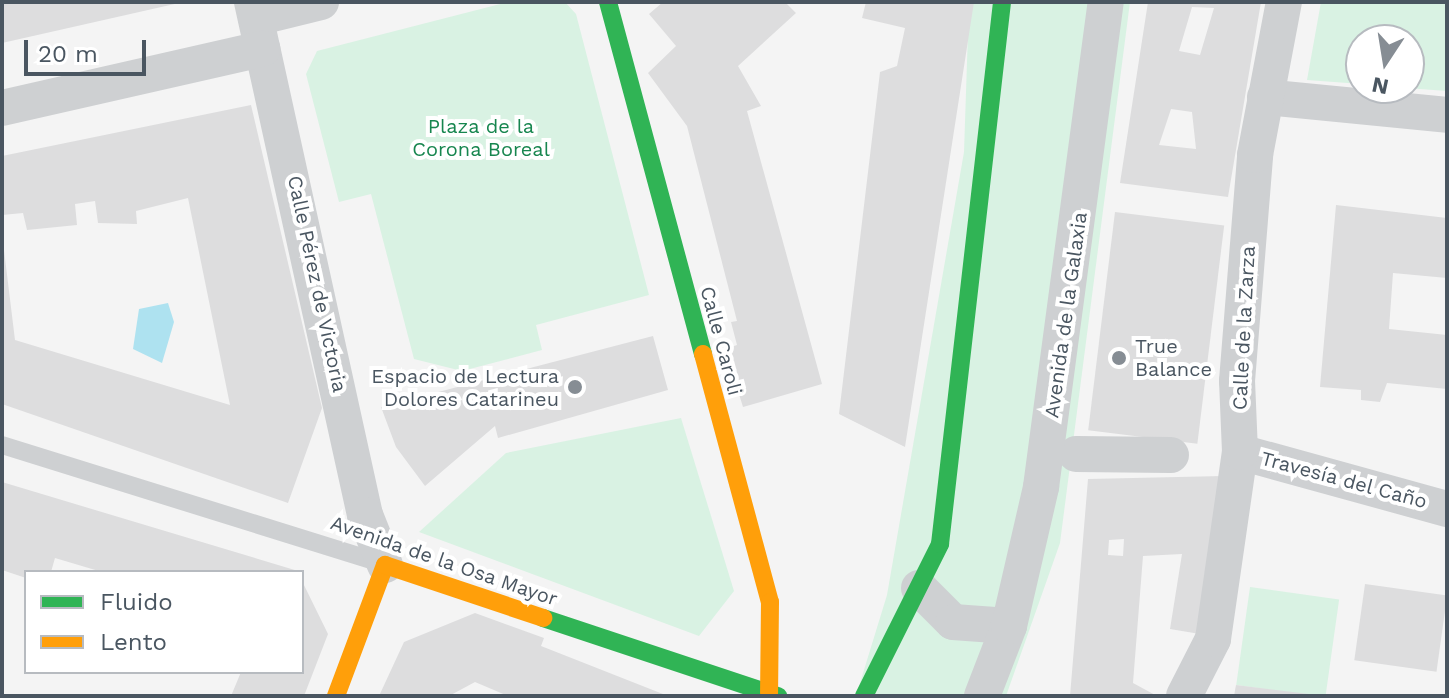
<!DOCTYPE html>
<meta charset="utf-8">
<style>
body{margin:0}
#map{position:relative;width:1449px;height:698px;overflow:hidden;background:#f4f4f4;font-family:"Work Sans",sans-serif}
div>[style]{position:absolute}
.green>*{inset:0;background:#d9f2e3;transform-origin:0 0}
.water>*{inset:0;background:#aee2f0}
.building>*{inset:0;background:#ddddde;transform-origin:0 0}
.lane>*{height:18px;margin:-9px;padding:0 9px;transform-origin:9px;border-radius:9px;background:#ced0d2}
.street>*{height:36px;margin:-18px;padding:0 18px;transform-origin:18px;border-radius:18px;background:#ced0d2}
.fast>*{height:18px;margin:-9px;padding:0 9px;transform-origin:9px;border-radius:9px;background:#30b455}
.slow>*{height:18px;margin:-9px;padding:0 9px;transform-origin:9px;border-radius:9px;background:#ff9f0a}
.dots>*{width:22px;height:22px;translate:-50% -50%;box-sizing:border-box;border:4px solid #fff;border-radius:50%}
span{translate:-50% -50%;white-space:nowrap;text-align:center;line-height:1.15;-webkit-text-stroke:8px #fff;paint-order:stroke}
.park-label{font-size:20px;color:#17864f}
.street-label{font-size:20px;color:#4a5661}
.poi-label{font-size:20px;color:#4a5661}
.left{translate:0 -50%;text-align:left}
.right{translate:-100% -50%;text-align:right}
.frame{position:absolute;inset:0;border:4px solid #4a5661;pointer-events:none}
.legend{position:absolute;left:24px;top:570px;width:280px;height:104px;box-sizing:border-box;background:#fff;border:2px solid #b7bbc0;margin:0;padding:10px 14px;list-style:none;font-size:24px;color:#4a5661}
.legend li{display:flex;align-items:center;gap:16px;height:40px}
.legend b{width:40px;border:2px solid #b7bbc0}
.north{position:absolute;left:1345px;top:24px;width:80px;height:80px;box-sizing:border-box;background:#fff;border:2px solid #b7bbc0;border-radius:50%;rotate:192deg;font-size:22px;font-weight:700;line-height:32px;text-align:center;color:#4a5661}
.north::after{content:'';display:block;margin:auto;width:28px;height:36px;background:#868d94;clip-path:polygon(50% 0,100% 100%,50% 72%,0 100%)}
.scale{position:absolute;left:24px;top:40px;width:122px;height:36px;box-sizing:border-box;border:4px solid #4a5661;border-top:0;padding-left:10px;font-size:24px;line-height:28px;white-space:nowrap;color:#4a5661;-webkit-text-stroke:6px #fff;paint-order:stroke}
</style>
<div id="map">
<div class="green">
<i style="clip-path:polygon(508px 2px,565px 2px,576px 14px,649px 295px,536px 325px,542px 350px,462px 371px,414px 359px,371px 194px,339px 202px,306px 74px,317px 51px)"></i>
<i style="clip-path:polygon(969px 2px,1130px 2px,1060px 543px,1006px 696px,856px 696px,887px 595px,964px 152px)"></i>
<i style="clip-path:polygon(1321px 2px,1447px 2px,1447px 91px,1406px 88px,1409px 40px,1361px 40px,1361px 84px,1307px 80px)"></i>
<i style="clip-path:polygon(681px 418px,734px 591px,699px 636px,419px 532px,506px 453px)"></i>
<i style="left:1250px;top:587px;width:90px;height:99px;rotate:8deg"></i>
</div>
<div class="water">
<i style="clip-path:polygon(168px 303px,174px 322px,162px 363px,133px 349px,139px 309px)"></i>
</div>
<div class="building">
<i style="clip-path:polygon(2px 2px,178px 2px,179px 3px,2px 43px)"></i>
<i style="clip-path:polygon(663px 2px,785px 2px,796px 13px,738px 66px,761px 106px,747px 111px,822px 384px,743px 407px,725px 349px,737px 345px,731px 322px,737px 321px,687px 126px,648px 73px,676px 46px,649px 14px)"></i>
<i style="clip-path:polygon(866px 2px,974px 2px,905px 447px,839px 414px,880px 72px,897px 66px,905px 28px,862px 18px)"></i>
<i style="clip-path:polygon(evenodd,1148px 2px,1261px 2px,1228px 197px,1120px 183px,1148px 2px,1192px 7px,1214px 8px,1200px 55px,1179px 51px,1192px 7px,1148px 2px,1171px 109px,1192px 112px,1196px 149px,1159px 145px,1171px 109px)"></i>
<i style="clip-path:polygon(251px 105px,322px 408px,288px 503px,2px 404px,4px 250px,15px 340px,230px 405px,188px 198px,136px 211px,137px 224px,98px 223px,95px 201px,75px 204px,77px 225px,27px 230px,23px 213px,2px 215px,2px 156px)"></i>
<i style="clip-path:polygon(1336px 205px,1447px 218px,1447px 278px,1393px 273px,1389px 329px,1447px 335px,1447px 389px,1387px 383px,1380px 402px,1361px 400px,1361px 390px,1320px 387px)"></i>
<i style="left:1115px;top:212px;width:110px;height:220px;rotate:7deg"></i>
<i style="clip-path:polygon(653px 336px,668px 390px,498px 438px,495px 426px,425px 486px,396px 447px,381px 407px)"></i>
<i style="clip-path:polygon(evenodd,1223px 476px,1200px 634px,1170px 629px,1182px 554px,1143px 556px,1133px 683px,1157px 696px,1070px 696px,1088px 479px,1223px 476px,1124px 539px,1123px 556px,1108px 555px,1109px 540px,1124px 539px)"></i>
<i style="clip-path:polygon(2px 482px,298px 571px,298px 572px,102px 572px,55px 558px,51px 572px,26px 572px,26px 578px,2px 570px)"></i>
<i style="clip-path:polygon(302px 581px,328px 634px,304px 696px,231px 696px,241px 672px,302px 672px)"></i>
<i style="left:1365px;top:584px;width:83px;height:77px;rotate:8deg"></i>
<i style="clip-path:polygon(475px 613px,544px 638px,541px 646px,668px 696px,508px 696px,475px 682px,449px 696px,379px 696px,404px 642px)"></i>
<i style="clip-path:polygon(1236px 685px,1309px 694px,1309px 696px,1234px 696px)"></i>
</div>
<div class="lane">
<i style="left:2px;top:445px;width:398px;rotate:17.3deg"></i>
</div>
<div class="street">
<i style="left:252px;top:2px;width:525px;rotate:77.58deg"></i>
<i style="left:365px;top:515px;width:54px;rotate:68.2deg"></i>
<i style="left:256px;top:18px;width:67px;rotate:-13.8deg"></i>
<i style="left:1265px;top:97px;width:183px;rotate:5.6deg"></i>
<i style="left:2px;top:108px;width:267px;rotate:-12.8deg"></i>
<i style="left:1240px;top:452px;width:215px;rotate:15.4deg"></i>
<i style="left:1076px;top:454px;width:95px;rotate:0.6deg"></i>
<i style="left:919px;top:588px;width:48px;rotate:45deg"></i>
<i style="left:953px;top:622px;width:56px;rotate:4.1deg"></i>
<i style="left:982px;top:696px;width:75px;rotate:-68.9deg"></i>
<i style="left:1009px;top:626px;width:143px;rotate:-77deg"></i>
<i style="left:1041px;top:487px;width:489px;rotate:-82.4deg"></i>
<i style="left:1184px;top:696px;width:64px;rotate:-63deg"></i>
<i style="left:1213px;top:639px;width:189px;rotate:-81.8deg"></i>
<i style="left:1240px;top:452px;width:71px;rotate:-92.4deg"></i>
<i style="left:1237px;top:381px;width:227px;rotate:-85.4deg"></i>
<i style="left:1255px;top:155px;width:156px;rotate:-79.3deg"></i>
</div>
<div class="fast">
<i style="left:608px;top:2px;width:365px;rotate:74.9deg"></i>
<i style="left:543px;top:618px;width:248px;rotate:18.4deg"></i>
<i style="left:864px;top:696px;width:170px;rotate:-63.4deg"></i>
<i style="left:940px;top:544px;width:546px;rotate:-83.47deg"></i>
</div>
<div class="slow">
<i style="left:703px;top:354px;width:257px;rotate:74.9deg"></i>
<i style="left:770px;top:602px;width:91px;rotate:90.6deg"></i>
<i style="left:336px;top:696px;width:140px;rotate:-69.5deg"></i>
<i style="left:385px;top:565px;width:167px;rotate:18.5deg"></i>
</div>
<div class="dots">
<i style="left:1119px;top:358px;background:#868d94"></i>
<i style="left:575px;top:387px;background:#868d94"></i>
</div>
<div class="park-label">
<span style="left:481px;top:138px">Plaza de la<br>Corona Boreal</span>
</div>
<div class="street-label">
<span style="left:317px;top:284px;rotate:78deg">Calle Pérez de Victoria</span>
<span style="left:1066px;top:315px;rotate:-82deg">Avenida de la Galaxia</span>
<span style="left:1244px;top:328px;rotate:-87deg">Calle de la Zarza</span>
<span style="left:721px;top:341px;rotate:75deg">Calle Caroli</span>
<span style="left:1344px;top:480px;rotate:15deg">Travesía del Caño</span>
<span style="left:444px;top:561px;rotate:19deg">Avenida de la Osa Mayor</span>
</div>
<div class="poi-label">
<span class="left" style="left:1135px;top:358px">True<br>Balance</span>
<span class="right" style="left:559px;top:388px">Espacio de Lectura<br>Dolores Catarineu</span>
</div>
<div class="frame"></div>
<ul class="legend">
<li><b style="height:10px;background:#30b455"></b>Fluido</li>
<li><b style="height:10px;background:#ff9f0a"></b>Lento</li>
</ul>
<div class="north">N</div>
<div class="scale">20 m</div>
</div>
